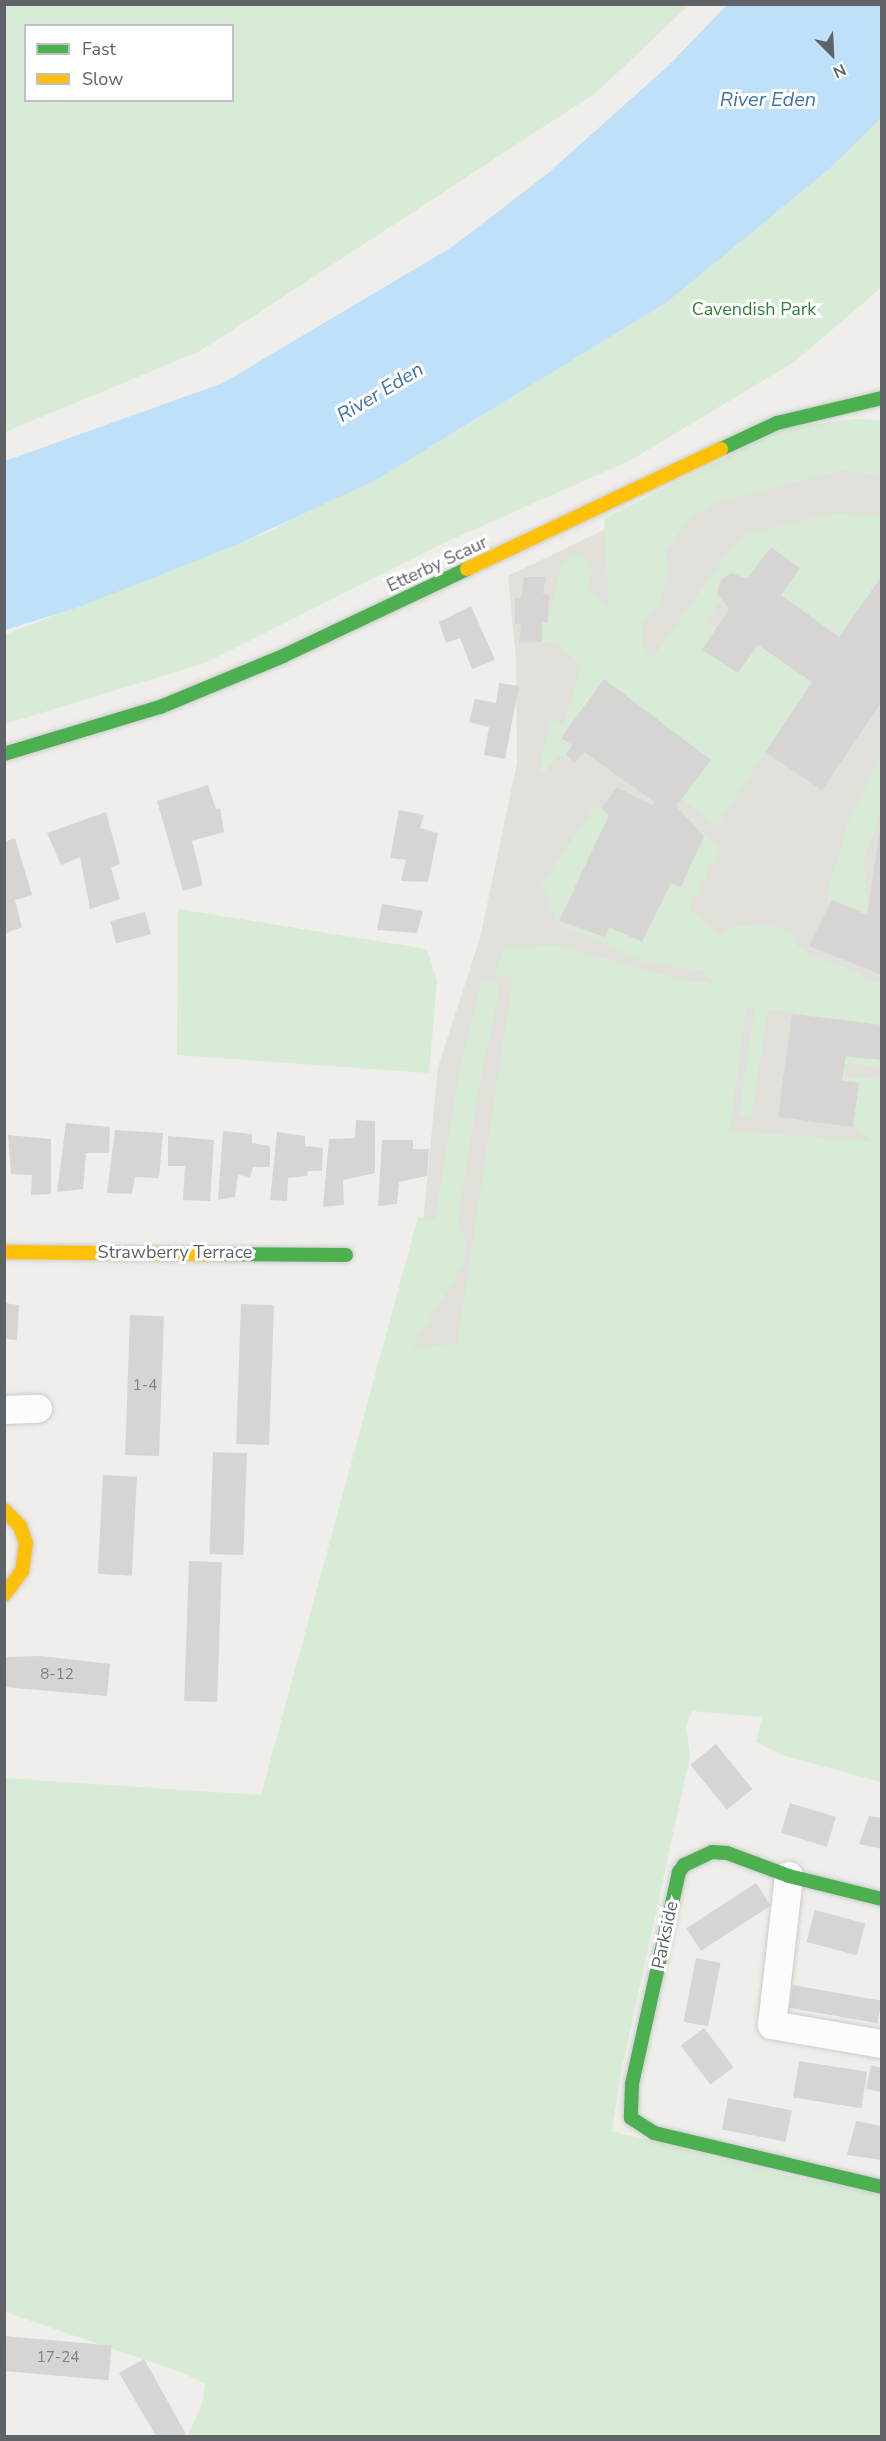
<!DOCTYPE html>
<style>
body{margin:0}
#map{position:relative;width:886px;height:2441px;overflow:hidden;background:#efeeea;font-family:"Nunito Sans",sans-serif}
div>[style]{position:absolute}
.education>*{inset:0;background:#e2e0da}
.green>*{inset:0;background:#d8ebd6}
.water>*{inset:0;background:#bfe0f9}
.building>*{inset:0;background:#d6d5d3;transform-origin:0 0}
.roads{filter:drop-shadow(0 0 2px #cbcccc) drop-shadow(0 0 2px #cbcccc)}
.street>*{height:28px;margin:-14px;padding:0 14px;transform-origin:14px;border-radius:14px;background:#fdfcfc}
.fast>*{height:14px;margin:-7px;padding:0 7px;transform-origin:7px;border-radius:7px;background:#4caf50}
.slow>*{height:14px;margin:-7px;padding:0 7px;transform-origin:7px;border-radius:7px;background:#ffc107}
span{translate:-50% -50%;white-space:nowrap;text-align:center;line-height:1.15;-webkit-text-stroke:6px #fff;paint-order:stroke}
.number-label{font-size:15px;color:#7e8184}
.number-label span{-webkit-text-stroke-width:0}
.park-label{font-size:18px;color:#348238}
.street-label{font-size:18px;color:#5f6368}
.water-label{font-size:20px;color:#4174aa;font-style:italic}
.frame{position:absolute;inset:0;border:6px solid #5f6368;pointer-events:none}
.legend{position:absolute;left:24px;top:24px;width:210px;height:78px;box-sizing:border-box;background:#fff;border:2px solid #bfc1c3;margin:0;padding:8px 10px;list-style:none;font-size:18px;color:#5f6368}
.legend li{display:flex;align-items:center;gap:12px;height:30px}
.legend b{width:30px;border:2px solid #bfc1c3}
.north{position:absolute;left:802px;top:24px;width:60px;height:60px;-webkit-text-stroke:4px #fff;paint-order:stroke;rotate:156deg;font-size:16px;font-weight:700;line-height:24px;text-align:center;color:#5f6368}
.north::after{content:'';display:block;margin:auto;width:21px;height:27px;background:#5f6368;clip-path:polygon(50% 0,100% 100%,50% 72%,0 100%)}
</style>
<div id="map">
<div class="education">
<i style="clip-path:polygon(881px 420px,881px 1677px,411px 1347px,438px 1067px,480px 938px,517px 763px,516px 660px,508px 576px,762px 454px)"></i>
</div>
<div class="green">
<i style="clip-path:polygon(evenodd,4px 5px,5px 4px,689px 5px,597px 92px,200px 351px,5px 432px,4px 5px,26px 26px,232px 26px,232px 100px,26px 100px,26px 26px)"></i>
<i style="clip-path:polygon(881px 114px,881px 288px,794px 362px,631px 460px,446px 542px,205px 663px,5px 724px,4px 635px,269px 532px,476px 420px)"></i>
<i style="clip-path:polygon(856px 419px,881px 420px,881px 477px,844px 470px,715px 503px,689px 519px,665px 550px,669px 574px,658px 608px,642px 622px,642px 644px,652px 659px,734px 544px,748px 534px,837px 513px,881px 516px,881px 576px,840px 636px,781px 595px,800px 568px,771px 547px,749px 579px,732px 573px,718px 586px,721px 601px,707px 619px,716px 629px,703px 650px,738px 673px,758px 645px,812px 682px,716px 827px,682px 799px,711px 760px,604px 679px,571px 726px,572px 745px,565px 758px,558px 755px,544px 773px,539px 774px,550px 718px,564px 725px,581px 665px,559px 644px,542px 642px,542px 623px,548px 622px,561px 564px,570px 556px,580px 554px,587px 560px,592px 570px,588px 589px,609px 607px,604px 519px,782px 428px)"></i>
<i style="clip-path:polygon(881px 754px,881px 811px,864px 860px,868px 913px,832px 900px,829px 905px,828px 892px,847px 825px)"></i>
<i style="clip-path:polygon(596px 805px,609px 815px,559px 921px,605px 936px,609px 927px,642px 942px,671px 883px,681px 886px,704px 836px,721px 848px,689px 909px,721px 936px,731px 927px,762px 924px,793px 932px,797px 946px,810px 955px,857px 972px,865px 980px,881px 983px,881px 1025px,768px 1009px,751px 1119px,739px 1115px,757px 992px,753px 1009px,746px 1008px,730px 1131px,873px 1141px,853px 1127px,859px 1082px,842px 1081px,846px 1056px,881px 1060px,881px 1068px,847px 1063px,846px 1078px,881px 1079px,881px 1782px,785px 1756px,756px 1742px,762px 1717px,692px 1711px,686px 1726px,690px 1756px,621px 2072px,612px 2131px,798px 2178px,881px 2192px,881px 2436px,188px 2436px,202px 2404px,205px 2384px,181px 2372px,5px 2312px,4px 1778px,261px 1795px,418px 1217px,435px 1219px,458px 1079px,482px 981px,498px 980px,497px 1003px,479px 1086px,458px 1221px,466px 1241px,464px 1264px,412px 1347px,457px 1344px,513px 978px,495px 974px,504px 947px,556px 945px,686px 981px,716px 984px,703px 971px,647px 963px,556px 922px,542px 884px)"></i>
<i style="clip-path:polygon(178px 909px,427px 949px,437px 981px,429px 1073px,177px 1055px)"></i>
</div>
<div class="water">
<i style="clip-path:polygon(727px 5px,881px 5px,881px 118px,828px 170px,667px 302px,376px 480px,236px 545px,76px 608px,5px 630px,5px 461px,223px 383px,452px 247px,547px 174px,668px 66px)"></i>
</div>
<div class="building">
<i style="clip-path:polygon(771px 547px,800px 568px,781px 595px,839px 637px,882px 576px,882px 701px,822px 790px,765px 752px,812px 682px,758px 645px,738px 673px,702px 650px,729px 609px,717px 593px,721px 580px,731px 573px,747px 579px)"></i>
<i style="clip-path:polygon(524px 577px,546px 577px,543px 594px,549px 595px,548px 622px,542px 623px,542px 642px,519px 642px,521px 624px,515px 624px,515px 598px,521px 598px)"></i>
<i style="clip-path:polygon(471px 606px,495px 660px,472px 669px,460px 638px,446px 643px,439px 622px)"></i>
<i style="clip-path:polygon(604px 679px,711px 760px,676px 806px,704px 836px,681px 887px,671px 883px,642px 942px,609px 927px,605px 937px,559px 921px,609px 815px,601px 809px,617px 787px,652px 805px,655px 802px,584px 752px,575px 762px,566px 755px,572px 745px,561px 738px)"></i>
<i style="clip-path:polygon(499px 683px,519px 686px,505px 759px,484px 755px,489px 727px,469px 722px,475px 699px,496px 703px)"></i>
<i style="clip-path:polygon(208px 785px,216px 809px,220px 808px,224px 832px,192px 841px,203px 885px,183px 891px,157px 801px)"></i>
<i style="clip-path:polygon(399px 810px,424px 815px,420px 828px,438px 833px,428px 882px,401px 881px,406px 860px,390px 858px)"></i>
<i style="clip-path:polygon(106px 812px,120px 864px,111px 868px,120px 899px,90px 909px,80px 857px,61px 865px,47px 833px)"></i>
<i style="clip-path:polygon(880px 829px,882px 829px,882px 975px,809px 946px,832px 900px,867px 915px)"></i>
<i style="clip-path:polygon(15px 838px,32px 895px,15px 900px,22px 927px,4px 934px,4px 842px)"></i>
<i style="clip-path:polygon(382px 904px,423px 911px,417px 933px,377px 930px)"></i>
<i style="left:145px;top:912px;width:23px;height:36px;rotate:75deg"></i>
<i style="clip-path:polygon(792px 1014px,882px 1025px,882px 1060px,846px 1056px,842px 1081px,859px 1083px,853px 1127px,778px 1117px)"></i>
<i style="clip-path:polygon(356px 1120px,375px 1121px,375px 1173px,343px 1180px,344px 1205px,323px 1207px,329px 1139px,355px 1138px)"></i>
<i style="clip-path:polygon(66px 1123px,110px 1127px,109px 1153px,86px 1153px,83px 1189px,57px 1192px)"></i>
<i style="clip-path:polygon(115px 1130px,163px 1133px,159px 1178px,135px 1177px,132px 1194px,107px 1193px)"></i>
<i style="clip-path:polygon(223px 1131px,252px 1134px,252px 1143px,270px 1146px,270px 1167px,253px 1167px,250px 1177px,238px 1175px,235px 1197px,218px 1200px)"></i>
<i style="clip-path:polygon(277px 1132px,305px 1136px,305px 1146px,323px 1148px,322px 1171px,308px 1171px,307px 1176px,288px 1178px,287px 1201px,270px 1200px)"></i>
<i style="clip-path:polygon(8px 1135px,51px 1139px,51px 1194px,31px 1195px,32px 1175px,11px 1174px)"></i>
<i style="clip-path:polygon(168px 1136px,214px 1140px,210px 1201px,183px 1200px,185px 1166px,168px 1166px)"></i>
<i style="clip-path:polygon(382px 1140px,413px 1140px,413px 1149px,429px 1149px,427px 1176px,399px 1182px,397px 1204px,378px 1206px)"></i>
<i style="clip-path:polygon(4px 1303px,19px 1305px,17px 1340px,4px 1339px)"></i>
<i style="left:241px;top:1304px;width:33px;height:140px;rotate:2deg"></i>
<i style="left:130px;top:1315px;width:34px;height:140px;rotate:2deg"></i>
<i style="left:213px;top:1452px;width:34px;height:102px;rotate:2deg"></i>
<i style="left:103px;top:1475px;width:34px;height:99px;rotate:3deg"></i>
<i style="left:189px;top:1561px;width:33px;height:140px;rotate:2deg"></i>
<i style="clip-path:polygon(41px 1656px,110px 1664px,107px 1696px,4px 1687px,4px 1657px)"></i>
<i style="left:716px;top:1744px;width:58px;height:33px;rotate:51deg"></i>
<i style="left:790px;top:1803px;width:48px;height:31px;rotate:17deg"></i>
<i style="clip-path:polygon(869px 1816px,882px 1818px,882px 1849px,859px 1844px)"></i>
<i style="left:756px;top:1883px;width:27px;height:83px;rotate:57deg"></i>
<i style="left:815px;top:1910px;width:52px;height:33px;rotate:15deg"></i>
<i style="left:696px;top:1958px;width:25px;height:65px;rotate:11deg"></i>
<i style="left:793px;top:1985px;width:90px;height:23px;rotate:10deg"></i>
<i style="left:704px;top:2028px;width:49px;height:29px;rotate:53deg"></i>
<i style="left:799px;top:2061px;width:69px;height:37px;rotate:9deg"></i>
<i style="clip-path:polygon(871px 2065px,882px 2068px,882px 2092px,866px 2089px)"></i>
<i style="left:728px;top:2098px;width:65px;height:32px;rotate:11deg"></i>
<i style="clip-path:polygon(856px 2121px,882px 2126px,882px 2160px,847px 2155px)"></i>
<i style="left:4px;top:2336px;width:108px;height:35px;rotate:5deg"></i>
<i style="clip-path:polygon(144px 2359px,186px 2434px,181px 2436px,156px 2436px,119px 2373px)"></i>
</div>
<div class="roads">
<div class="street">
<i style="left:4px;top:1410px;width:34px;rotate:-2deg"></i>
<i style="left:789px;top:1876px;width:150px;rotate:96.5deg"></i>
<i style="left:772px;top:2025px;width:112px;rotate:9.8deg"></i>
</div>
<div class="fast">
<i style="left:721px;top:449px;width:62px;rotate:-24.9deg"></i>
<i style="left:777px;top:423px;width:108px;rotate:-13.4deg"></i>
<i style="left:4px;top:754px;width:163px;rotate:-16.8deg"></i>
<i style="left:160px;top:707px;width:133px;rotate:-22.5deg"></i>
<i style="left:283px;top:656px;width:204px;rotate:-25.3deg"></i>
<i style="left:210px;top:1254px;width:136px;rotate:0.4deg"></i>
<i style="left:882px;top:1899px;width:96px;rotate:-166.1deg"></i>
<i style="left:789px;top:1876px;width:66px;rotate:-159.6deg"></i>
<i style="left:727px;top:1853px;width:15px;rotate:-176deg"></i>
<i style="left:712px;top:1852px;width:31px;rotate:155deg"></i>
<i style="left:684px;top:1865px;width:9px;rotate:126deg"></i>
<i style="left:679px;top:1872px;width:217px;rotate:102.5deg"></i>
<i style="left:632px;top:2084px;width:34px;rotate:92deg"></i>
<i style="left:631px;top:2118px;width:27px;rotate:33deg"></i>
<i style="left:654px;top:2133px;width:234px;rotate:13.3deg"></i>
</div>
<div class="slow">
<i style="left:467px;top:569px;width:281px;rotate:-25.3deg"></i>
<i style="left:4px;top:1252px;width:206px;rotate:0.6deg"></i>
<i style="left:4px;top:1510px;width:23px;rotate:45deg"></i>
<i style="left:20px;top:1526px;width:18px;rotate:71deg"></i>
<i style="left:26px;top:1543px;width:28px;rotate:98deg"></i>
<i style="left:22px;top:1571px;width:30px;rotate:127deg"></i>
</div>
</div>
<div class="number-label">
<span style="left:145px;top:1386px">1-4</span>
<span style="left:57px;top:1675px">8-12</span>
<span style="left:58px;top:2358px">17-24</span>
</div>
<div class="park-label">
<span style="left:754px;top:309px">Cavendish Park</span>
</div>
<div class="street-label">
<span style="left:437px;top:564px;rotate:-25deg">Etterby Scaur</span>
<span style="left:175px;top:1252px">Strawberry Terrace</span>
<span style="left:665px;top:1935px;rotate:-78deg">Parkside</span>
</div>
<div class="water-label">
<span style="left:768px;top:99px">River Eden</span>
<span style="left:380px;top:392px;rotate:-31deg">River Eden</span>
</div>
<div class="frame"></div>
<ul class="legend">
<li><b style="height:8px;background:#4caf50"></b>Fast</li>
<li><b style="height:8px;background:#ffc107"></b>Slow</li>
</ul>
<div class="north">N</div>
</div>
